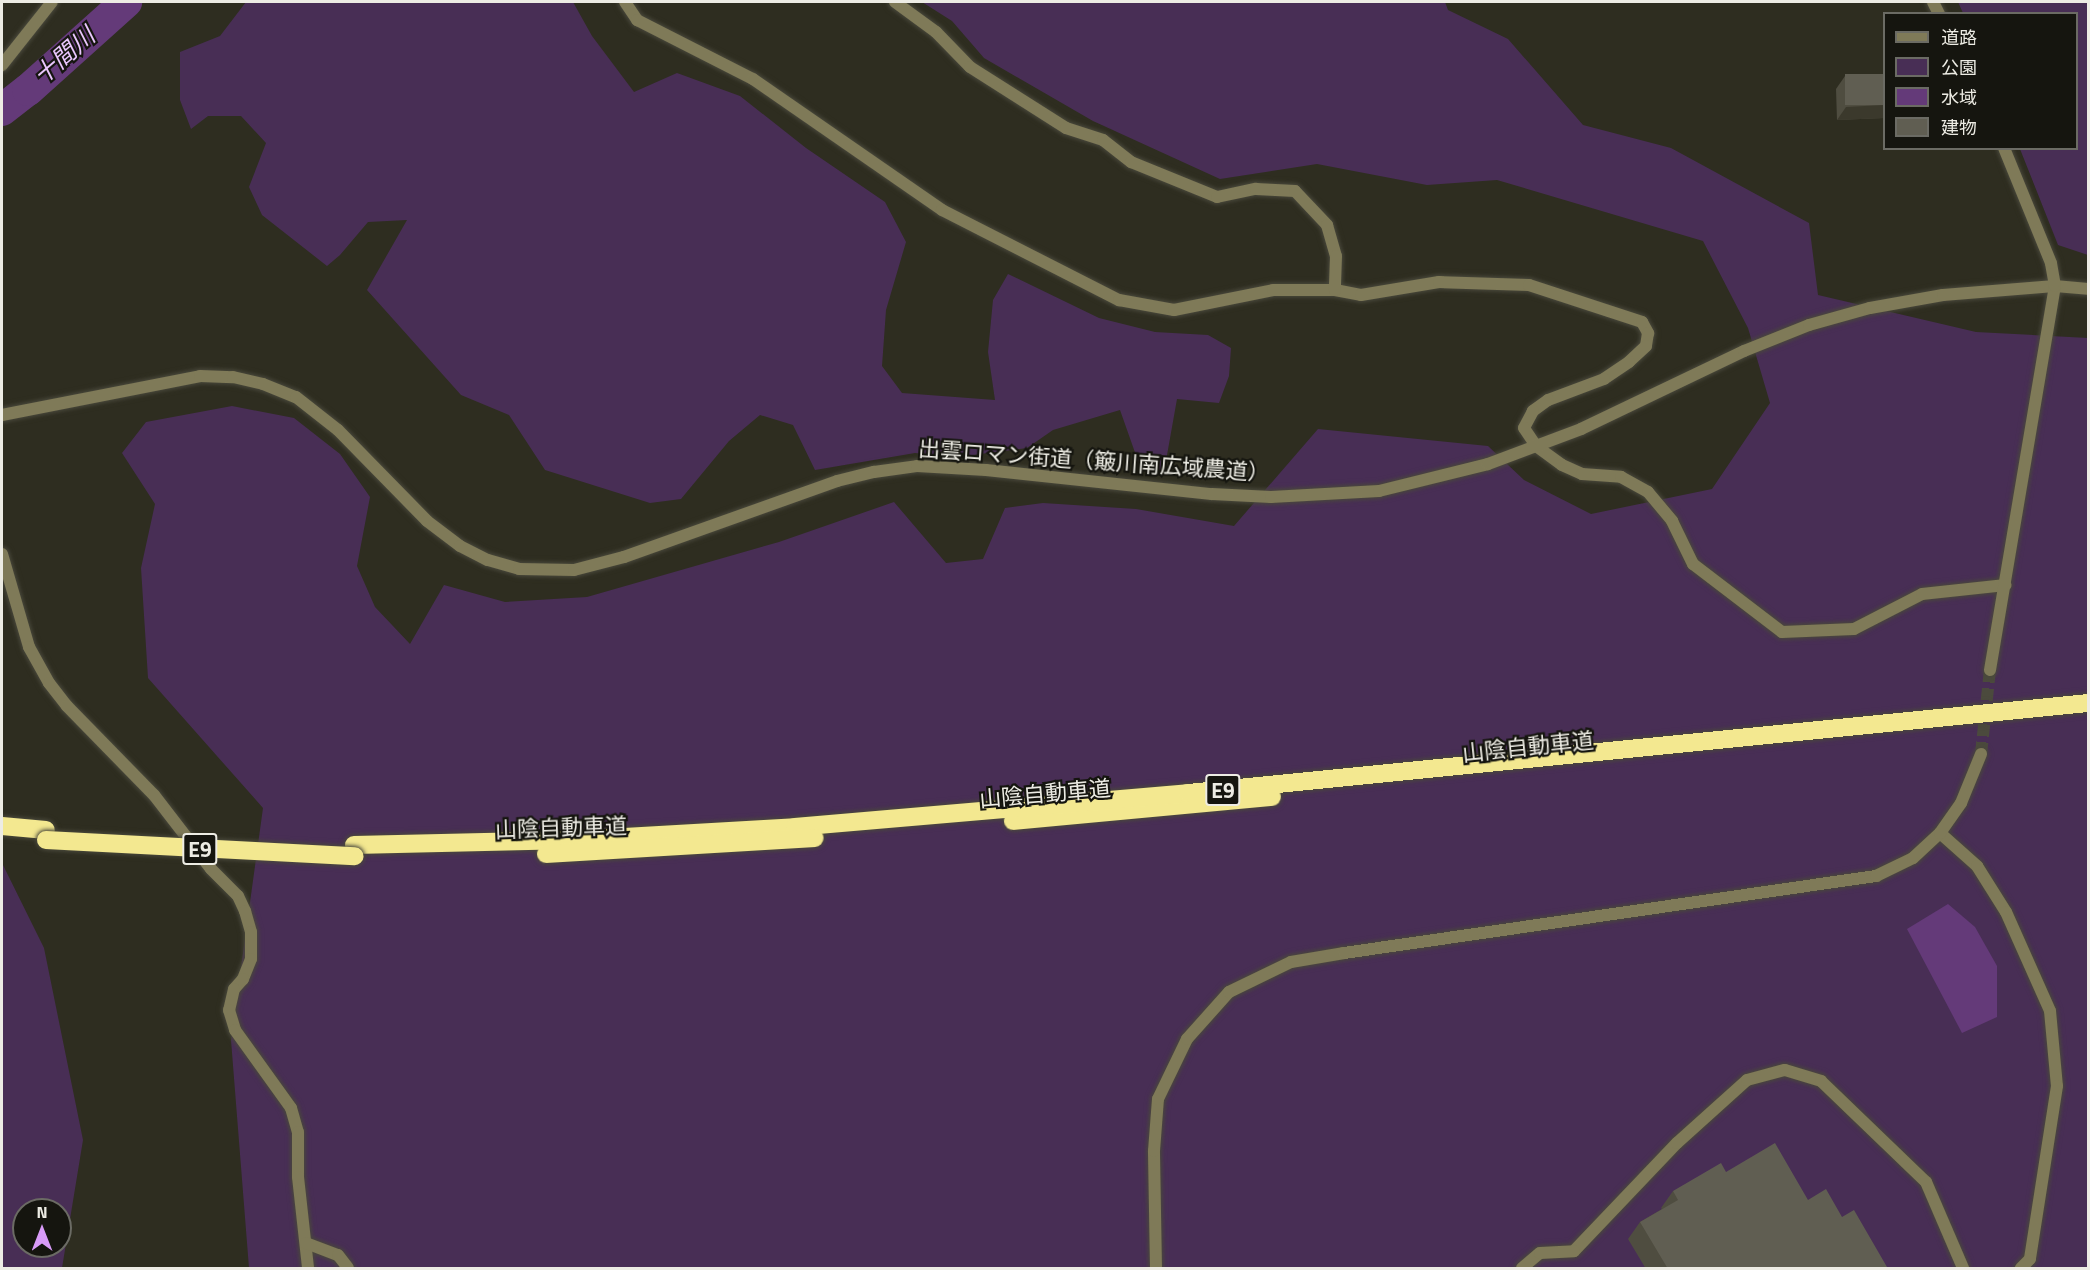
<!DOCTYPE html>
<meta charset="utf-8">
<style>
body{margin:0}
#map{position:relative;width:2090px;height:1270px;overflow:hidden;background:#2e2d20;font-family:"Titillium Web","Noto Sans JP",sans-serif}
div>[style]{position:absolute}
.green>*{inset:0;background:#482e55}
.water>*{inset:0;background:#643a79}
.river>*{height:32px;margin:-16px;padding:0 16px;transform-origin:16px;border-radius:16px;background:#643a79}
.tertiary-tunnel>*{height:12px;margin-top:-6px;transform-origin:0;background:repeating-linear-gradient(90deg,#4b4a3d 0 12px,transparent 0 18px)}
.roads{filter:drop-shadow(0 0 2px #49483b) drop-shadow(0 0 2px #49483b)}
.minor>*{height:12px;margin:-6px;padding:0 6px;transform-origin:6px;border-radius:6px;background:#7f7a58}
.tertiary>*{height:12px;margin:-6px;padding:0 6px;transform-origin:6px;border-radius:6px;background:#7f7a58}
.motorway>*{height:18px;margin:-9px;padding:0 9px;transform-origin:9px;border-radius:9px;background:#f3e890}
.bridges{filter:drop-shadow(0 0 2px #49483b) drop-shadow(0 0 2px #49483b)}
.motorway-bridge>*{height:18px;margin:-9px;padding:0 9px;transform-origin:9px;border-radius:9px;background:#f3e890}
.wall>*{inset:0;background:#4f4d40}
.shaded-wall>*{inset:0;background:#3b392c}
.building>*{inset:0;background:#605e52;transform-origin:0 0}
span{translate:-50% -50%;white-space:nowrap;text-align:center;line-height:1.15;-webkit-text-stroke:4.5px #15150f;paint-order:stroke}
.shield-label span{padding:2px 4px;background:#15150f;border:2px solid;border-radius:4px;-webkit-text-stroke-width:0}
.shield-label{font-size:21px;color:#edece4;font-weight:700}
.street-label{font-size:22px;color:#edece4}
.water-label{font-size:24px;color:#eac7fe;font-style:italic}
.frame{position:absolute;inset:0;border:3px solid #edece4;pointer-events:none}
.legend{position:absolute;left:1883px;top:12px;width:195px;height:138px;box-sizing:border-box;background:#15150f;border:2px solid #6b6b64;margin:0;padding:8px 10px;list-style:none;font-size:18px;color:#edece4}
.legend li{display:flex;align-items:center;gap:12px;height:30px}
.legend b{width:30px;border:2px solid #6b6b64}
.north{position:absolute;left:12px;top:1198px;width:60px;height:60px;box-sizing:border-box;background:#15150f;border:2px solid #6b6b64;border-radius:50%;rotate:0deg;font-size:16px;font-weight:700;line-height:24px;text-align:center;color:#edece4}
.north::after{content:'';display:block;margin:auto;width:21px;height:27px;background:#d89bf8;clip-path:polygon(50% 0,100% 100%,50% 72%,0 100%)}
</style>
<div id="map">
<div class="green">
<i style="clip-path:polygon(246px 2px,573px 2px,592px 36px,634px 92px,677px 73px,740px 96px,806px 148px,885px 202px,906px 242px,886px 310px,882px 366px,902px 393px,995px 400px,988px 352px,993px 300px,1008px 274px,1099px 318px,1155px 332px,1208px 335px,1231px 348px,1229px 376px,1219px 403px,1177px 399px,1164px 472px,1138px 461px,1120px 410px,1053px 430px,1027px 448px,956px 457px,915px 453px,815px 470px,793px 425px,760px 415px,729px 441px,681px 499px,650px 503px,545px 470px,509px 415px,461px 395px,367px 290px,407px 220px,368px 222px,340px 255px,327px 266px,262px 215px,249px 187px,266px 143px,241px 116px,208px 116px,191px 129px,180px 100px,180px 52px,220px 36px)"></i>
<i style="clip-path:polygon(922px 2px,1445px 2px,1448px 10px,1508px 39px,1583px 125px,1671px 148px,1809px 223px,1818px 295px,1976px 332px,2088px 338px,2088px 1268px,249px 1268px,231px 1040px,263px 808px,148px 678px,141px 568px,155px 504px,122px 453px,146px 422px,232px 406px,294px 418px,340px 454px,370px 497px,357px 566px,375px 607px,410px 644px,444px 585px,505px 602px,587px 597px,779px 542px,894px 502px,946px 563px,983px 559px,1005px 508px,1043px 503px,1136px 509px,1234px 526px,1318px 429px,1488px 446px,1524px 480px,1591px 514px,1712px 489px,1770px 403px,1748px 328px,1703px 241px,1497px 180px,1427px 185px,1317px 164px,1220px 179px,1093px 121px,984px 58px,952px 21px)"></i>
<i style="clip-path:polygon(1958px 2px,2088px 2px,2088px 255px,2058px 245px,2020px 149px,2076px 148px,2076px 14px,1963px 13px)"></i>
<i style="clip-path:polygon(evenodd,2px 863px,44px 948px,83px 1140px,62px 1268px,2px 1268px,2px 863px,24px 1210px,60px 1210px,60px 1246px,24px 1246px,24px 1210px)"></i>
</div>
<div class="water">
<i style="clip-path:polygon(1948px 904px,1975px 927px,1997px 966px,1997px 1017px,1962px 1033px,1907px 929px)"></i>
</div>
<div class="river">
<i style="left:2px;top:110px;width:33px;rotate:-38deg"></i>
<i style="left:28px;top:90px;width:132px;rotate:-41.9deg"></i>
</div>
<div class="tertiary-tunnel">
<i style="left:1981px;top:754px;width:84px;rotate:-83.9deg"></i>
</div>
<div class="roads">
<div class="minor">
<i style="left:625px;top:2px;width:22px;rotate:56deg"></i>
<i style="left:637px;top:20px;width:130px;rotate:27deg"></i>
<i style="left:753px;top:79px;width:230px;rotate:34.7deg"></i>
<i style="left:942px;top:210px;width:199px;rotate:27deg"></i>
<i style="left:1119px;top:300px;width:56px;rotate:10.3deg"></i>
<i style="left:1174px;top:310px;width:101px;rotate:-11.4deg"></i>
<i style="left:1273px;top:290px;width:62px"></i>
<i style="left:1335px;top:290px;width:26px;rotate:11deg"></i>
<i style="left:1361px;top:295px;width:79px;rotate:-9.5deg"></i>
<i style="left:1439px;top:282px;width:90px;rotate:1.9deg"></i>
<i style="left:1529px;top:285px;width:119px;rotate:18.1deg"></i>
<i style="left:1642px;top:322px;width:13px;rotate:61deg"></i>
<i style="left:1648px;top:333px;width:13px;rotate:99deg"></i>
<i style="left:1646px;top:346px;width:23px;rotate:137deg"></i>
<i style="left:1629px;top:362px;width:30px;rotate:146deg"></i>
<i style="left:1604px;top:379px;width:60px;rotate:159.4deg"></i>
<i style="left:1548px;top:400px;width:19px;rotate:144deg"></i>
<i style="left:1533px;top:411px;width:19px;rotate:118deg"></i>
<i style="left:1524px;top:428px;width:22px;rotate:56deg"></i>
<i style="left:1536px;top:446px;width:32px;rotate:36deg"></i>
<i style="left:1562px;top:465px;width:22px;rotate:24deg"></i>
<i style="left:1582px;top:474px;width:39px;rotate:4deg"></i>
<i style="left:1621px;top:477px;width:31px;rotate:29deg"></i>
<i style="left:1648px;top:492px;width:38px;rotate:50deg"></i>
<i style="left:1672px;top:521px;width:48px;rotate:64deg"></i>
<i style="left:1693px;top:564px;width:112px;rotate:37.4deg"></i>
<i style="left:1782px;top:632px;width:72px;rotate:-2.4deg"></i>
<i style="left:1854px;top:629px;width:76px;rotate:-27.2deg"></i>
<i style="left:1922px;top:594px;width:84px;rotate:-6.1deg"></i>
<i style="left:895px;top:2px;width:51px;rotate:36.2deg"></i>
<i style="left:936px;top:32px;width:49px;rotate:45.8deg"></i>
<i style="left:970px;top:67px;width:114px;rotate:32.4deg"></i>
<i style="left:1066px;top:128px;width:39px;rotate:18deg"></i>
<i style="left:1103px;top:140px;width:36px;rotate:38deg"></i>
<i style="left:1131px;top:162px;width:93px;rotate:22.1deg"></i>
<i style="left:1217px;top:197px;width:40px;rotate:-12deg"></i>
<i style="left:1256px;top:189px;width:39px;rotate:3deg"></i>
<i style="left:1295px;top:191px;width:47px;rotate:46.7deg"></i>
<i style="left:1327px;top:225px;width:32px;rotate:74deg"></i>
<i style="left:1336px;top:256px;width:34px;rotate:92deg"></i>
<i style="left:2px;top:65px;width:80px;rotate:-51.6deg"></i>
<i style="left:2px;top:554px;width:97px;rotate:73.8deg"></i>
<i style="left:29px;top:647px;width:41px;rotate:60.9deg"></i>
<i style="left:49px;top:683px;width:29px;rotate:52deg"></i>
<i style="left:67px;top:706px;width:124px;rotate:45.7deg"></i>
<i style="left:154px;top:795px;width:93px;rotate:52.4deg"></i>
<i style="left:211px;top:869px;width:38px;rotate:45deg"></i>
<i style="left:238px;top:896px;width:17px;rotate:65deg"></i>
<i style="left:245px;top:911px;width:22px;rotate:74deg"></i>
<i style="left:251px;top:932px;width:27px;rotate:90deg"></i>
<i style="left:251px;top:959px;width:22px;rotate:112deg"></i>
<i style="left:243px;top:979px;width:13px;rotate:132deg"></i>
<i style="left:234px;top:989px;width:22px;rotate:103deg"></i>
<i style="left:229px;top:1010px;width:21px;rotate:73deg"></i>
<i style="left:235px;top:1030px;width:96px;rotate:54.3deg"></i>
<i style="left:291px;top:1108px;width:25px;rotate:74deg"></i>
<i style="left:298px;top:1132px;width:45px;rotate:90deg"></i>
<i style="left:298px;top:1177px;width:92px;rotate:83.7deg"></i>
<i style="left:1940px;top:833px;width:50px;rotate:41.7deg"></i>
<i style="left:1977px;top:866px;width:54px;rotate:57.8deg"></i>
<i style="left:2006px;top:912px;width:108px;rotate:66deg"></i>
<i style="left:2050px;top:1011px;width:75px;rotate:84.7deg"></i>
<i style="left:2057px;top:1086px;width:175px;rotate:98.9deg"></i>
<i style="left:2030px;top:1259px;width:13px;rotate:135deg"></i>
<i style="left:306px;top:1243px;width:34px;rotate:21deg"></i>
<i style="left:338px;top:1255px;width:16px;rotate:52deg"></i>
<i style="left:1574px;top:1251px;width:149px;rotate:-46.4deg"></i>
<i style="left:1677px;top:1143px;width:94px;rotate:-42deg"></i>
<i style="left:1747px;top:1080px;width:39px;rotate:-15deg"></i>
<i style="left:1785px;top:1070px;width:38px;rotate:17deg"></i>
<i style="left:1821px;top:1081px;width:146px;rotate:43.9deg"></i>
<i style="left:1926px;top:1182px;width:94px;rotate:66.7deg"></i>
</div>
<div class="tertiary">
<i style="left:1933px;top:2px;width:13px;rotate:63deg"></i>
<i style="left:2px;top:415px;width:202px;rotate:-11.1deg"></i>
<i style="left:200px;top:376px;width:33px;rotate:2deg"></i>
<i style="left:233px;top:377px;width:31px;rotate:13deg"></i>
<i style="left:263px;top:384px;width:35px;rotate:22deg"></i>
<i style="left:296px;top:397px;width:53px;rotate:38.2deg"></i>
<i style="left:338px;top:430px;width:127px;rotate:45.6deg"></i>
<i style="left:427px;top:521px;width:41px;rotate:37.1deg"></i>
<i style="left:460px;top:546px;width:31px;rotate:27deg"></i>
<i style="left:488px;top:560px;width:32px;rotate:16deg"></i>
<i style="left:519px;top:569px;width:55px;rotate:1deg"></i>
<i style="left:574px;top:570px;width:52px;rotate:-14.6deg"></i>
<i style="left:624px;top:557px;width:226px;rotate:-19.6deg"></i>
<i style="left:837px;top:481px;width:38px;rotate:-14deg"></i>
<i style="left:874px;top:472px;width:43px;rotate:-7.9deg"></i>
<i style="left:917px;top:466px;width:69px;rotate:3.3deg"></i>
<i style="left:986px;top:470px;width:227px;rotate:6.1deg"></i>
<i style="left:1212px;top:494px;width:59px;rotate:2.9deg"></i>
<i style="left:1271px;top:497px;width:108px;rotate:-3.2deg"></i>
<i style="left:1379px;top:491px;width:112px;rotate:-13.9deg"></i>
<i style="left:1488px;top:464px;width:99px;rotate:-20.6deg"></i>
<i style="left:1581px;top:429px;width:181px;rotate:-25.6deg"></i>
<i style="left:1744px;top:351px;width:70px;rotate:-21.8deg"></i>
<i style="left:1809px;top:325px;width:63px;rotate:-15.6deg"></i>
<i style="left:1870px;top:308px;width:74px;rotate:-10.1deg"></i>
<i style="left:1943px;top:295px;width:112px;rotate:-4.6deg"></i>
<i style="left:2055px;top:286px;width:33px;rotate:5deg"></i>
<i style="left:1990px;top:670px;width:389px;rotate:-80.4deg"></i>
<i style="left:2055px;top:286px;width:23px;rotate:-100deg"></i>
<i style="left:2051px;top:263px;width:124px;rotate:-112.2deg"></i>
<i style="left:1156px;top:1268px;width:117px;rotate:-91deg"></i>
<i style="left:1154px;top:1151px;width:52px;rotate:-85.6deg"></i>
<i style="left:1158px;top:1099px;width:67px;rotate:-64.2deg"></i>
<i style="left:1187px;top:1039px;width:63px;rotate:-48.2deg"></i>
<i style="left:1229px;top:992px;width:69px;rotate:-25.8deg"></i>
<i style="left:1291px;top:962px;width:54px;rotate:-9.6deg"></i>
<i style="left:1344px;top:953px;width:538px;rotate:-8.24deg"></i>
<i style="left:1876px;top:876px;width:41px;rotate:-25.9deg"></i>
<i style="left:1913px;top:858px;width:37px;rotate:-43deg"></i>
<i style="left:1940px;top:833px;width:37px;rotate:-55deg"></i>
<i style="left:1961px;top:803px;width:53px;rotate:-67.8deg"></i>
<i style="left:1522px;top:1268px;width:23px;rotate:-40deg"></i>
<i style="left:1540px;top:1253px;width:34px;rotate:-3deg"></i>
</div>
<div class="motorway">
<i style="left:1013px;top:821px;width:260px;rotate:-5.3deg"></i>
<i style="left:2px;top:826px;width:44px;rotate:5.2deg"></i>
<i style="left:354px;top:845px;width:218px;rotate:-1.3deg"></i>
<i style="left:572px;top:840px;width:223px;rotate:-3.3deg"></i>
<i style="left:795px;top:827px;width:394px;rotate:-4.9deg"></i>
<i style="left:1188px;top:793px;width:904px;rotate:-5.71deg"></i>
<i style="left:546px;top:854px;width:269px;rotate:-3.4deg"></i>
</div>
</div>
<div class="bridges">
<div class="motorway-bridge">
<i style="left:46px;top:840px;width:309px;rotate:3deg"></i>
</div>
</div>
<div class="wall">
<i style="clip-path:polygon(1884px 74px,1884px 118px,1837px 120px,1836px 89px,1845px 76px)"></i>
<i style="clip-path:polygon(1726px 1172px,1808px 1200px,1842px 1217px,1886px 1269px,1646px 1269px,1628px 1239px,1640px 1222px,1662px 1209px,1661px 1208px,1673px 1191px)"></i>
</div>
<div class="shaded-wall">
<i style="clip-path:polygon(1884px 105px,1884px 118px,1837px 120px,1846px 107px)"></i>
</div>
<div class="building">
<i style="left:1884px;top:74px;width:31px;height:39px;rotate:90deg"></i>
<i style="clip-path:polygon(1775px 1143px,1808px 1200px,1826px 1189px,1842px 1217px,1854px 1210px,1887px 1267px,1885px 1269px,1668px 1269px,1640px 1222px,1678px 1200px,1673px 1191px,1721px 1163px,1726px 1172px)"></i>
</div>
<div class="shield-label">
<span style="left:1223px;top:790px">E9</span>
<span style="left:200px;top:849px">E9</span>
</div>
<div class="street-label">
<span style="left:1094px;top:461px;rotate:4deg">出雲ロマン街道（簸川南広域農道）</span>
<span style="left:1528px;top:747px;rotate:-6deg">山陰自動車道</span>
<span style="left:1045px;top:794px;rotate:-5deg">山陰自動車道</span>
<span style="left:561px;top:828px;rotate:-2deg">山陰自動車道</span>
</div>
<div class="water-label">
<span style="left:64px;top:56px;rotate:-41deg">十間川</span>
</div>
<div class="frame"></div>
<ul class="legend">
<li><b style="height:8px;background:#7f7a58"></b>道路</li>
<li><b style="height:16px;background:#482e55"></b>公園</li>
<li><b style="height:16px;background:#643a79"></b>水域</li>
<li><b style="height:16px;background:#605e52"></b>建物</li>
</ul>
<div class="north">N</div>
</div>
